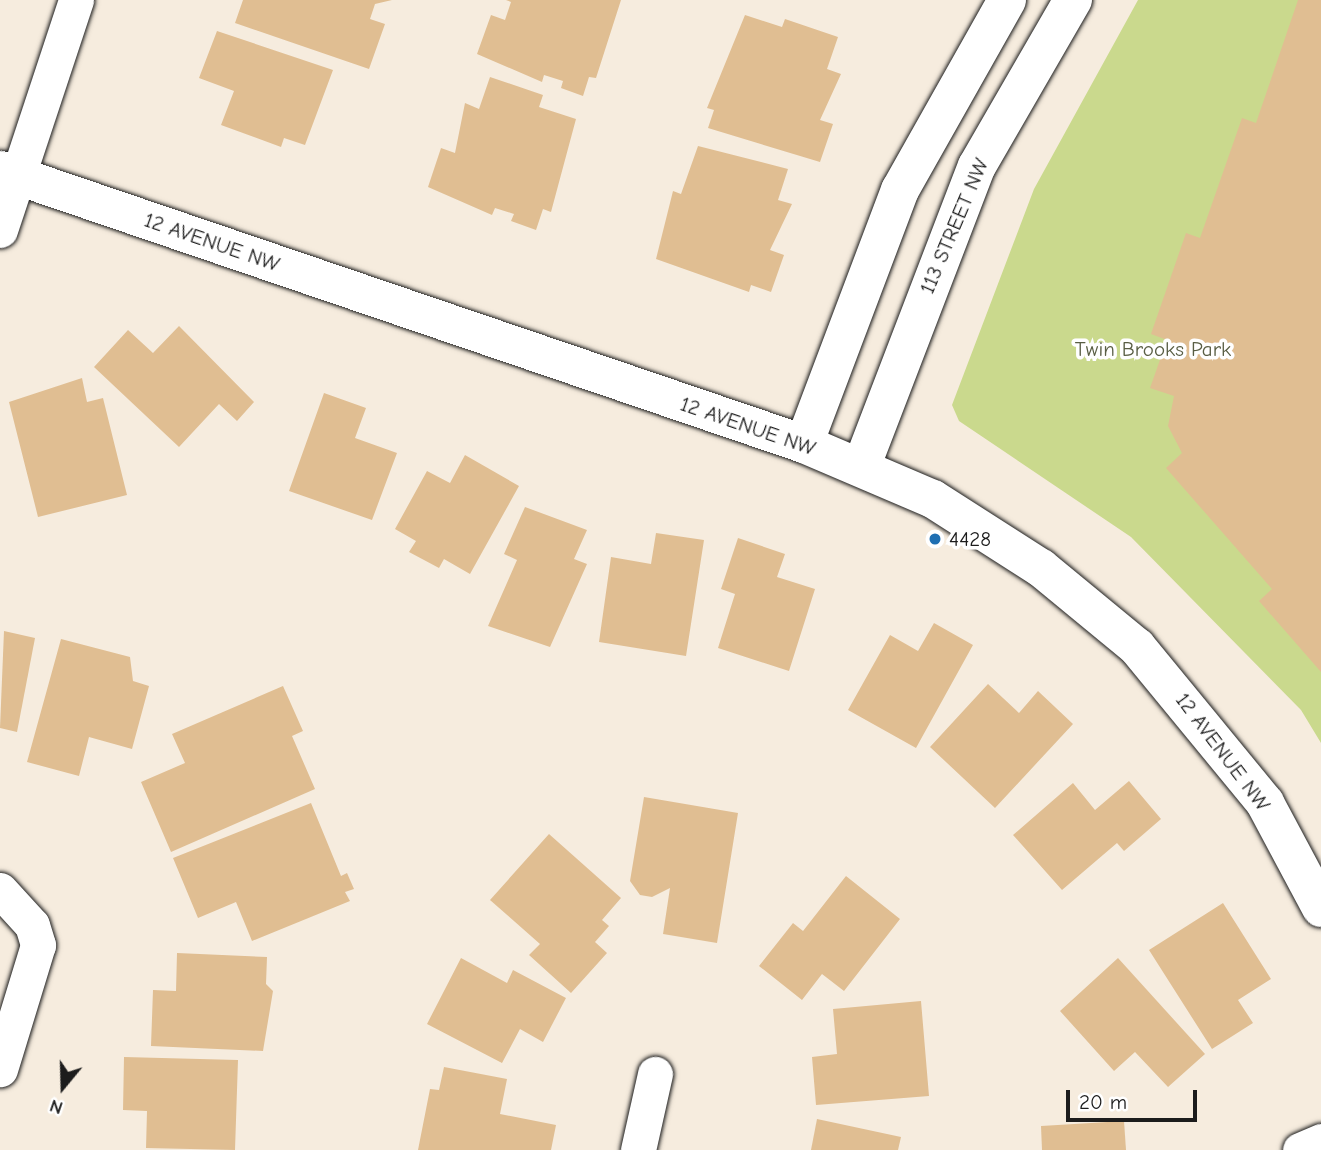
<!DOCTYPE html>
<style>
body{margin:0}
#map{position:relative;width:1321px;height:1150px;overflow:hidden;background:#f6ecde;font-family:"Comic Neue",sans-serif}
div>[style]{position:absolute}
.green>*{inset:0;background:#cad98d}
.building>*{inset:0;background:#e0be92}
.roads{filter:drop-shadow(0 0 2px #1c1c1c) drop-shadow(0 0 2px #1c1c1c)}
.minor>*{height:35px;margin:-17.5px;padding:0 17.5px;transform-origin:17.5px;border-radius:17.5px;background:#fff}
.tertiary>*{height:38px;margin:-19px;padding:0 19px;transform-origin:19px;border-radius:19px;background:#fff}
.dots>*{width:19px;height:19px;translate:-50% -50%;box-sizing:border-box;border:4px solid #fff;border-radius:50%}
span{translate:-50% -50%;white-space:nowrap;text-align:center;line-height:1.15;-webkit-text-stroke:7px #fff;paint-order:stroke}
.street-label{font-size:21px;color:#1c1c1c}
.park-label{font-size:21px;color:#595e44}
.poi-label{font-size:21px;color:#1c1c1c}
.left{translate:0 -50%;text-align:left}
.north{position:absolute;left:28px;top:1052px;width:70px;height:70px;-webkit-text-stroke:5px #fff;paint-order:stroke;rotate:199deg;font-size:19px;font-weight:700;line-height:28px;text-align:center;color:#1c1c1c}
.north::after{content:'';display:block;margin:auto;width:24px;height:32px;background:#1c1c1c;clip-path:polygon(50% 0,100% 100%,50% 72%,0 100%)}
.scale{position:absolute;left:1066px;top:1090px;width:131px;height:32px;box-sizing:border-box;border:4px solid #1c1c1c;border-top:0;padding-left:9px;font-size:21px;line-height:24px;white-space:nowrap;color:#1c1c1c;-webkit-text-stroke:5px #fff;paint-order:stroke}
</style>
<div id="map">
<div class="green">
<i style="clip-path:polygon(1138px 0,1321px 0,1321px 743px,1301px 710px,1131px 537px,959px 421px,952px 405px,1034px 189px)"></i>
</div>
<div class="building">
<i style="clip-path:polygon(243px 0,392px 0,375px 4px,370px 19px,385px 24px,369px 69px,235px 23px)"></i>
<i style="clip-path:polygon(506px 0,621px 0,596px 78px,589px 77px,583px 96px,561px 88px,563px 81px,544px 75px,542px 82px,477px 54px,491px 15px,505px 20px,511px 2px)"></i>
<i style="clip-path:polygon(1298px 0,1321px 0,1321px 672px,1259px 601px,1272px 589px,1166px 468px,1182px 453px,1168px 426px,1174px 396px,1150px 388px,1167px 340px,1151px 334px,1186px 233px,1200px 238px,1242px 118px,1256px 123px)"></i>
<i style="clip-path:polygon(745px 15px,782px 27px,785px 19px,838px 37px,827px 69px,841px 74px,820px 120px,833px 124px,820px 162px,708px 128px,714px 110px,707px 108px)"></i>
<i style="clip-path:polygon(217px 31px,333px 70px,305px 145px,284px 138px,281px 147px,221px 125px,234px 91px,199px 78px)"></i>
<i style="clip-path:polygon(490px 77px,543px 95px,539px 107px,576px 119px,551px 212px,543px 209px,536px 230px,511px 221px,514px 214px,495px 208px,492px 215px,428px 187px,441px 148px,455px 153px,465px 103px,479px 109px)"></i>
<i style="clip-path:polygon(698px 146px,788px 169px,778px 200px,792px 204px,770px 250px,784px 255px,771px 292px,751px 285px,749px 292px,656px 259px,673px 191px,681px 194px)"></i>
<i style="clip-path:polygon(179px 326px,254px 402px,237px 421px,219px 404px,179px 447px,94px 367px,128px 330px,153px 353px)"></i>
<i style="clip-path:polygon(82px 378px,87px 402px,103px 398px,127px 495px,38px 517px,9px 402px)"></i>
<i style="clip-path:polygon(324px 393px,366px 408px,355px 438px,397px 453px,372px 520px,289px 491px)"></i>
<i style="clip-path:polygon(465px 455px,519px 486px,470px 574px,444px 559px,439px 568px,409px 552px,416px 541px,395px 529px,427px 471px,450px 483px)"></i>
<i style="clip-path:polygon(525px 507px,587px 530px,574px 559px,587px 564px,550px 647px,488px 626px,517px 560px,504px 554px)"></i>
<i style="clip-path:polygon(656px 533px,704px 540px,686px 656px,599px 642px,611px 557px,651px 564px)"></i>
<i style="clip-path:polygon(738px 538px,785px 554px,777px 577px,815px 589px,789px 671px,718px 648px,735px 594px,721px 589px)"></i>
<i style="clip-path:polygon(934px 623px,973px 645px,916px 748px,848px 710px,890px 635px,918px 651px)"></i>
<i style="clip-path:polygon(4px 631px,35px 638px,17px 732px,0 728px)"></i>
<i style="clip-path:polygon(61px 639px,130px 657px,133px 681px,149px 686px,132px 749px,89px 737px,79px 776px,27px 762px)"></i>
<i style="clip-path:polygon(988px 684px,1019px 713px,1038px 691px,1073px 724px,995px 808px,930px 747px)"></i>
<i style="clip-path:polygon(283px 686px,303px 731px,292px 736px,315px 789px,171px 852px,141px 782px,185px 763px,172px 734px)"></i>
<i style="clip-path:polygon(1129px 781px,1161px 819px,1124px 851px,1117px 843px,1062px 890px,1013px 835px,1073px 783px,1095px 810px)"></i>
<i style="clip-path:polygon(644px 797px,738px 813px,717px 943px,663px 934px,670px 888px,652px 897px,640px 895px,630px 881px)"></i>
<i style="clip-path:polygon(311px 803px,341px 876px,347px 873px,354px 889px,345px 892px,350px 901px,252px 941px,236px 902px,198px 918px,173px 858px)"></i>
<i style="clip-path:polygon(549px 834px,621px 898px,602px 920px,609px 926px,595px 942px,607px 953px,571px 993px,529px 955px,540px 944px,490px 900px)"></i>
<i style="clip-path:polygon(846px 876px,900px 919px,844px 991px,822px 974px,802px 1000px,759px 966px,793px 923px,803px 931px)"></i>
<i style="clip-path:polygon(1223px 903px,1271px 979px,1238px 1000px,1253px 1023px,1212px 1049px,1149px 950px)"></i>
<i style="clip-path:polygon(177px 953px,267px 957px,266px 984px,273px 991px,263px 1051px,151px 1046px,153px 990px,176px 991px)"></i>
<i style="clip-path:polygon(461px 958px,507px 983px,513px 970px,566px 998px,543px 1042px,520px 1029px,502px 1063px,427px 1024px)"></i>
<i style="clip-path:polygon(1118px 958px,1205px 1054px,1168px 1087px,1135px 1052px,1114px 1071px,1060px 1011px)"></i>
<i style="clip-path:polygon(921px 1001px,929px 1096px,816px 1105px,812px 1057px,837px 1054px,833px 1009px)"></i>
<i style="clip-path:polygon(124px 1057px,238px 1060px,235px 1150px,146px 1148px,147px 1111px,123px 1110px)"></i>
<i style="clip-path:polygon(444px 1067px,507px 1079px,500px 1114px,556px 1125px,551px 1150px,418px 1150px,430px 1089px,439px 1090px)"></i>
<i style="clip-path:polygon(817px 1119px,901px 1137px,898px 1150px,811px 1150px)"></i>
<i style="clip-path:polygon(1124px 1121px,1126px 1150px,1042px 1150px,1041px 1126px)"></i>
</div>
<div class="roads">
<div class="minor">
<i style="left:0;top:230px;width:242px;rotate:-71.7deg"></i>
<i style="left:0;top:890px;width:47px;rotate:47.6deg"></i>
<i style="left:32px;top:925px;width:21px;rotate:73deg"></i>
<i style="left:38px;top:945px;width:130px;rotate:107deg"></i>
<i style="left:638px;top:1150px;width:78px;rotate:-77.4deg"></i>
<i style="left:1300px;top:1150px;width:23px;rotate:-23deg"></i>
</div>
<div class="tertiary">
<i style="left:0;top:170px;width:849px;rotate:18.82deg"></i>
<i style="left:804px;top:444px;width:140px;rotate:23.1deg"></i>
<i style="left:933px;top:499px;width:128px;rotate:32.6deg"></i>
<i style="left:1041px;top:568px;width:124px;rotate:39.5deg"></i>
<i style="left:1137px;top:647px;width:202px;rotate:50.6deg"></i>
<i style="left:1265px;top:803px;width:119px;rotate:61.9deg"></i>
<i style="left:804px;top:444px;width:272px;rotate:-69.3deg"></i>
<i style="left:900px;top:190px;width:218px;rotate:-60.6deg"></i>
<i style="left:862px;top:465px;width:320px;rotate:-69deg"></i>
<i style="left:977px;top:166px;width:192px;rotate:-60deg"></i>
</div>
</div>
<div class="dots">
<i style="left:935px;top:539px;background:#1f6fb2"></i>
</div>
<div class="street-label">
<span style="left:954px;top:226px;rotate:-67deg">113 STREET NW</span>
<span style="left:212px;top:242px;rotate:19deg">12 AVENUE NW</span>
<span style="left:748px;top:426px;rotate:19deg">12 AVENUE NW</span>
<span style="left:1223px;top:752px;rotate:53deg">12 AVENUE NW</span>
</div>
<div class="park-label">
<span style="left:1153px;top:349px">Twin Brooks Park</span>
</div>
<div class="poi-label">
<span class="left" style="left:949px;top:539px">4428</span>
</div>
<div class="north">N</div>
<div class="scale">20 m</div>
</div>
